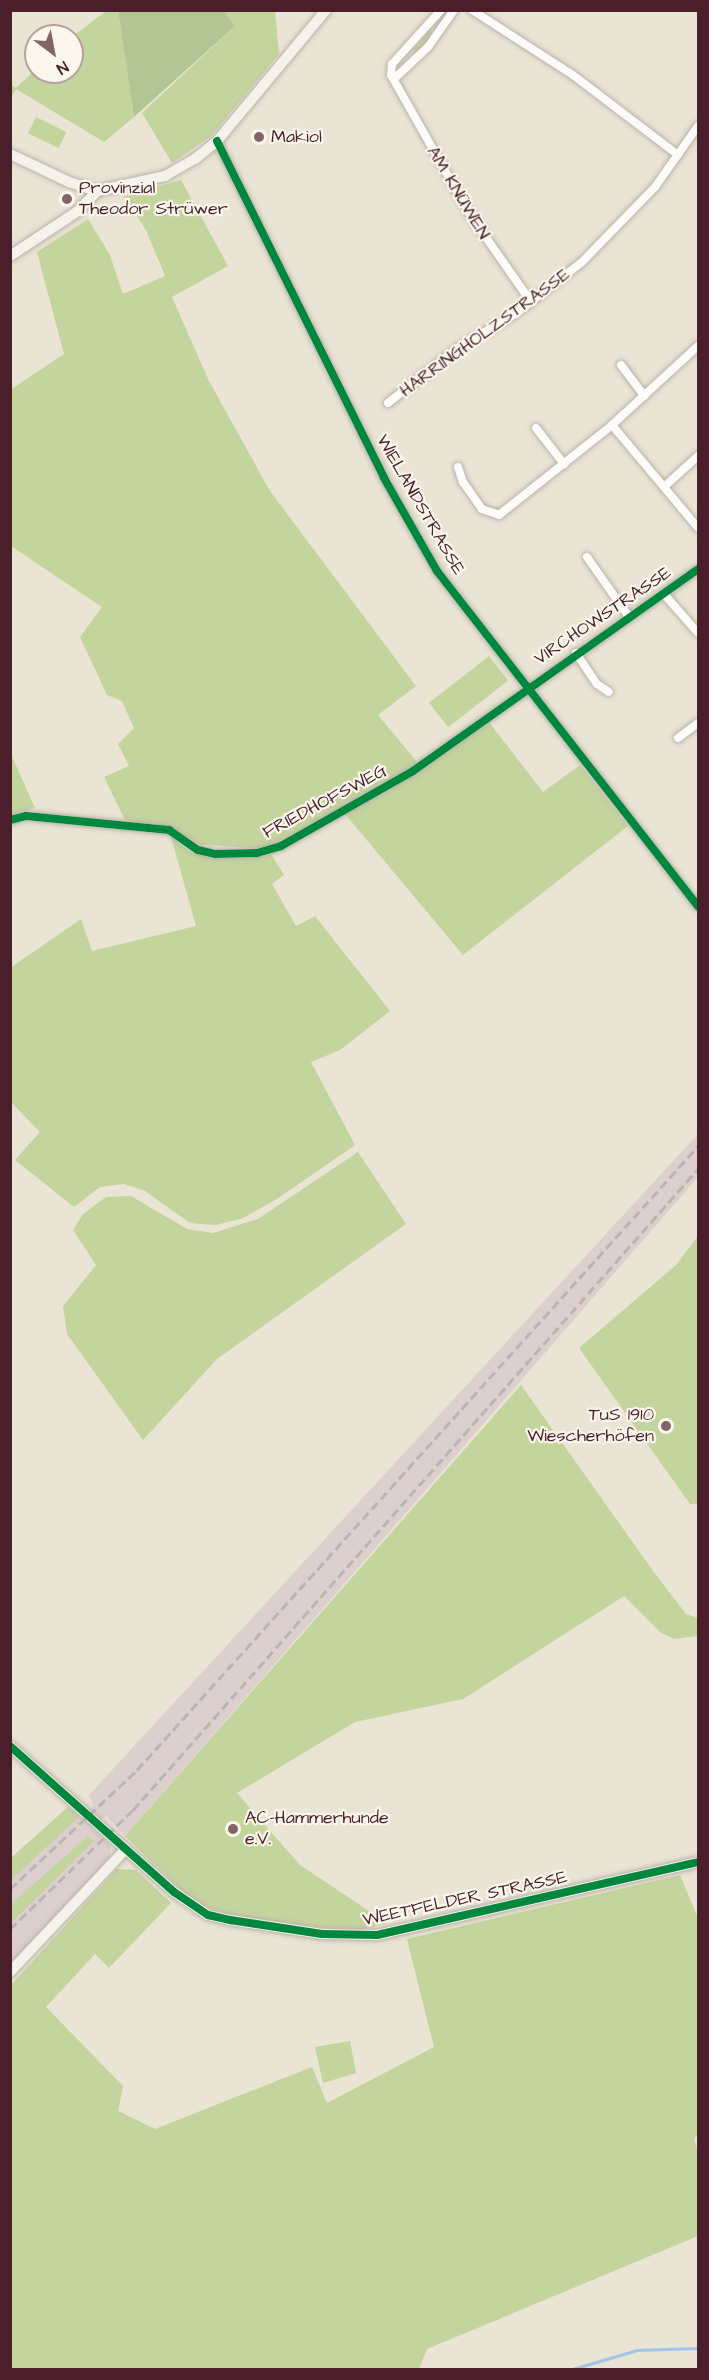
<!DOCTYPE html>
<meta charset="utf-8">
<style>
body{margin:0}
#map{position:relative;width:709px;height:2380px;overflow:hidden;background:#eae4d4;font-family:"Architects Daughter",sans-serif}
div>[style]{position:absolute}
.industrial>*{inset:0;background:#dccfce}
.green>*{inset:0;background:#c4d49d;transform-origin:0 0}
.forest>*{inset:0;background:#b1c595}
.stream>*{height:3px;margin:-1.5px;padding:0 1.5px;transform-origin:1.5px;border-radius:1.5px;background:#a1c4e8}
.roads{filter:drop-shadow(0 0 2px #bab2aa) drop-shadow(0 0 2px #bab2aa)}
.street>*{height:8px;margin:-4px;padding:0 4px;transform-origin:4px;border-radius:4px;background:#fcfbf9}
.secondary>*{height:10px;margin:-5px;padding:0 5px;transform-origin:5px;border-radius:5px;background:#f5f2eb}
.rail>*{height:3px;margin-top:-1.5px;transform-origin:0;background:repeating-linear-gradient(90deg,#bab4b3 0 9px,transparent 0 13.5px)}
.cycleway>*{height:8px;margin:-4px;padding:0 4px;transform-origin:4px;border-radius:4px;background:#00873e}
.dots>*{width:16px;height:16px;translate:-50% -50%;box-sizing:border-box;border:3px solid #fbf7ec;border-radius:50%}
span{translate:-50% -50%;white-space:nowrap;text-align:center;line-height:1.15;-webkit-text-stroke:4.5px #fbf7ec;paint-order:stroke}
.poi-label{font-size:18px;color:#4a1f2b}
.left{translate:0 -50%;text-align:left}
.right{translate:-100% -50%;text-align:right}
.street-label{font-size:18px;color:#4a1f2b}
.frame{position:absolute;inset:0;border:12px solid #4a1f2b;pointer-events:none}
.north{position:absolute;left:24px;top:24px;width:60px;height:60px;box-sizing:border-box;background:#fbf7ec;border:2px solid #b4a19f;border-radius:50%;rotate:148deg;font-size:16px;font-weight:700;line-height:24px;text-align:center;color:#4a1f2b}
.north::after{content:'';display:block;margin:auto;width:21px;height:27px;background:#826466;clip-path:polygon(50% 0,100% 100%,50% 72%,0 100%)}
</style>
<div id="map">
<div class="industrial">
<i style="clip-path:polygon(698px 1134px,698px 1177px,125px 1836px,106px 1816px,92px 1828px,111px 1846px,110px 1857px,11px 1966px,11px 1858px,68px 1807px,81px 1818px,94px 1806px,89px 1795px)"></i>
</div>
<div class="green">
<i style="clip-path:polygon(106px 11px,118px 11px,134px 117px,104px 142px,16px 89px,11px 98px,11px 85px,16px 88px,36px 69px,72px 72px,72px 37px)"></i>
<i style="clip-path:polygon(224px 11px,275px 11px,279px 54px,211px 136px,172px 163px,142px 113px,235px 26px)"></i>
<i style="left:429px;top:30px;width:6px;height:25px;rotate:39deg"></i>
<i style="left:36px;top:117px;width:34px;height:18px;rotate:26deg"></i>
<i style="clip-path:polygon(181px 180px,228px 266px,172px 297px,209px 381px,270px 491px,416px 686px,378px 715px,418px 763px,344px 810px,265px 849px,194px 844px,174px 828px,125px 820px,104px 777px,129px 766px,118px 744px,134px 728px,122px 701px,107px 695px,80px 637px,102px 607px,11px 546px,10px 390px,64px 354px,37px 252px,88px 219px,110px 255px,123px 294px,165px 276px,146px 230px,124px 196px)"></i>
<i style="left:489px;top:656px;width:31px;height:76px;rotate:52deg"></i>
<i style="clip-path:polygon(488px 721px,543px 792px,580px 765px,628px 826px,463px 955px,345px 814px,415px 775px)"></i>
<i style="clip-path:polygon(10px 752px,35px 808px,11px 815px,10px 815px)"></i>
<i style="clip-path:polygon(171px 837px,189px 851px,207px 857px,245px 858px,271px 854px,284px 875px,272px 884px,296px 926px,315px 916px,390px 1011px,340px 1050px,311px 1062px,355px 1145px,277px 1199px,241px 1219px,215px 1225px,190px 1223px,145px 1191px,124px 1184px,100px 1187px,74px 1207px,15px 1160px,40px 1132px,11px 1102px,10px 968px,81px 919px,92px 951px,196px 926px)"></i>
<i style="clip-path:polygon(358px 1152px,406px 1224px,217px 1359px,143px 1440px,67px 1334px,63px 1306px,96px 1265px,73px 1230px,83px 1214px,106px 1197px,131px 1196px,187px 1229px,213px 1233px,258px 1219px)"></i>
<i style="clip-path:polygon(698px 1236px,698px 1504px,690px 1504px,579px 1348px,676px 1265px)"></i>
<i style="clip-path:polygon(521px 1385px,656px 1575px,686px 1614px,698px 1618px,698px 1636px,674px 1639px,661px 1633px,624px 1596px,463px 1699px,355px 1722px,237px 1793px,300px 1865px,387px 1923px,353px 1932px,233px 1916px,194px 1902px,125px 1836px)"></i>
<i style="clip-path:polygon(68px 1807px,79px 1817px,11px 1880px,11px 1858px)"></i>
<i style="clip-path:polygon(88px 1836px,94px 1841px,11px 1923px,11px 1904px)"></i>
<i style="clip-path:polygon(117px 1869px,136px 1870px,171px 1903px,109px 1968px,95px 1954px,46px 2007px,123px 2086px,118px 2111px,155px 2129px,312px 2067px,327px 2103px,434px 2047px,407px 1939px,680px 1875px,698px 1918px,698px 2134px,694px 2139px,698px 2153px,698px 2236px,427px 2349px,419px 2369px,11px 2369px,11px 1985px)"></i>
<i style="clip-path:polygon(350px 2041px,356px 2073px,323px 2083px,315px 2047px)"></i>
</div>
<div class="forest">
<i style="clip-path:polygon(118px 11px,224px 11px,235px 26px,134px 117px)"></i>
</div>
<div class="stream">
<i style="left:569px;top:2370px;width:71px;rotate:-16.4deg"></i>
<i style="left:637px;top:2350px;width:61px;rotate:-1.9deg"></i>
</div>
<div class="roads">
<div class="street">
<i style="left:441px;top:10px;width:73px;rotate:132.2deg"></i>
<i style="left:392px;top:64px;width:11px;rotate:95deg"></i>
<i style="left:391px;top:75px;width:159px;rotate:60.5deg"></i>
<i style="left:469px;top:213px;width:108px;rotate:55.1deg"></i>
<i style="left:472px;top:10px;width:120px;rotate:32.8deg"></i>
<i style="left:573px;top:75px;width:132px;rotate:37.3deg"></i>
<i style="left:394px;top:79px;width:47px;rotate:-43.3deg"></i>
<i style="left:428px;top:47px;width:45px;rotate:-54.9deg"></i>
<i style="left:217px;top:141px;width:376px;rotate:63.6deg"></i>
<i style="left:384px;top:478px;width:107px;rotate:60.3deg"></i>
<i style="left:437px;top:571px;width:425px;rotate:52.1deg"></i>
<i style="left:621px;top:365px;width:39px;rotate:53deg"></i>
<i style="left:388px;top:403px;width:89px;rotate:-38.2deg"></i>
<i style="left:458px;top:348px;width:66px;rotate:-30.8deg"></i>
<i style="left:515px;top:314px;width:85px;rotate:-37.8deg"></i>
<i style="left:582px;top:262px;width:105px;rotate:-45.8deg"></i>
<i style="left:655px;top:187px;width:75px;rotate:-54.8deg"></i>
<i style="left:612px;top:425px;width:117px;rotate:-42.6deg"></i>
<i style="left:536px;top:428px;width:46px;rotate:52.1deg"></i>
<i style="left:458px;top:467px;width:16px;rotate:72deg"></i>
<i style="left:463px;top:482px;width:33px;rotate:55deg"></i>
<i style="left:482px;top:509px;width:18px;rotate:19deg"></i>
<i style="left:499px;top:515px;width:144px;rotate:-38.5deg"></i>
<i style="left:612px;top:425px;width:134px;rotate:50.1deg"></i>
<i style="left:665px;top:486px;width:45px;rotate:-42.3deg"></i>
<i style="left:587px;top:557px;width:73px;rotate:55deg"></i>
<i style="left:664px;top:594px;width:52px;rotate:48.9deg"></i>
<i style="left:576px;top:653px;width:37px;rotate:56deg"></i>
<i style="left:597px;top:684px;width:14px;rotate:34deg"></i>
<i style="left:678px;top:738px;width:25px;rotate:-37deg"></i>
<i style="left:10px;top:820px;width:16px;rotate:-14deg"></i>
<i style="left:26px;top:816px;width:144px;rotate:5.6deg"></i>
<i style="left:169px;top:830px;width:35px;rotate:35deg"></i>
<i style="left:198px;top:850px;width:18px;rotate:13deg"></i>
<i style="left:216px;top:854px;width:41px;rotate:-1.4deg"></i>
<i style="left:257px;top:853px;width:25px;rotate:-16deg"></i>
<i style="left:281px;top:846px;width:152px;rotate:-29.6deg"></i>
<i style="left:413px;top:771px;width:349px;rotate:-35.3deg"></i>
</div>
<div class="secondary">
<i style="left:10px;top:154px;width:65px;rotate:25.4deg"></i>
<i style="left:69px;top:182px;width:29px;rotate:18deg"></i>
<i style="left:97px;top:191px;width:70px;rotate:-12.4deg"></i>
<i style="left:165px;top:176px;width:34px;rotate:-30deg"></i>
<i style="left:195px;top:159px;width:28px;rotate:-39deg"></i>
<i style="left:217px;top:141px;width:170px;rotate:-50.2deg"></i>
<i style="left:10px;top:256px;width:82px;rotate:-33.5deg"></i>
<i style="left:78px;top:211px;width:28px;rotate:-46deg"></i>
<i style="left:10px;top:1746px;width:220px;rotate:41.7deg"></i>
<i style="left:174px;top:1892px;width:41px;rotate:34.1deg"></i>
<i style="left:208px;top:1915px;width:23px;rotate:13deg"></i>
<i style="left:230px;top:1920px;width:93px;rotate:8.7deg"></i>
<i style="left:322px;top:1934px;width:55px;rotate:1deg"></i>
<i style="left:377px;top:1935px;width:329px;rotate:-12.8deg"></i>
<i style="left:10px;top:1972px;width:169px;rotate:-46.7deg"></i>
</div>
</div>
<div class="rail">
<i style="left:10px;top:1889px;width:174px;rotate:-43.1deg"></i>
<i style="left:137px;top:1770px;width:839px;rotate:-48.04deg"></i>
<i style="left:10px;top:1929px;width:171px;rotate:-44.1deg"></i>
<i style="left:133px;top:1810px;width:854px;rotate:-48.61deg"></i>
</div>
<div class="cycleway">
<i style="left:217px;top:141px;width:376px;rotate:63.6deg"></i>
<i style="left:384px;top:478px;width:107px;rotate:60.3deg"></i>
<i style="left:437px;top:571px;width:425px;rotate:52.1deg"></i>
<i style="left:10px;top:820px;width:16px;rotate:-14deg"></i>
<i style="left:26px;top:816px;width:144px;rotate:5.6deg"></i>
<i style="left:169px;top:830px;width:35px;rotate:35deg"></i>
<i style="left:198px;top:850px;width:18px;rotate:13deg"></i>
<i style="left:216px;top:854px;width:41px;rotate:-1.4deg"></i>
<i style="left:257px;top:853px;width:25px;rotate:-16deg"></i>
<i style="left:281px;top:846px;width:152px;rotate:-29.6deg"></i>
<i style="left:413px;top:771px;width:349px;rotate:-35.3deg"></i>
<i style="left:10px;top:1746px;width:220px;rotate:41.7deg"></i>
<i style="left:174px;top:1892px;width:41px;rotate:34.1deg"></i>
<i style="left:208px;top:1915px;width:23px;rotate:13deg"></i>
<i style="left:230px;top:1920px;width:93px;rotate:8.7deg"></i>
<i style="left:322px;top:1934px;width:55px;rotate:1deg"></i>
<i style="left:377px;top:1935px;width:329px;rotate:-12.8deg"></i>
</div>
<div class="dots">
<i style="left:259px;top:137px;background:#826466"></i>
<i style="left:67px;top:199px;background:#826466"></i>
<i style="left:666px;top:1426px;background:#826466"></i>
<i style="left:233px;top:1829px;background:#826466"></i>
</div>
<div class="poi-label">
<span class="left" style="left:271px;top:137px">Makiol</span>
<span class="left" style="left:79px;top:199px">Provinzial<br>Theodor Strüwer</span>
<span class="right" style="left:654px;top:1426px">TuS 1910<br>Wiescherhöfen</span>
<span class="left" style="left:245px;top:1829px">AC-Hammerhunde<br>e.V.</span>
</div>
<div class="street-label">
<span style="left:458px;top:193px;rotate:59deg">AM KNÜWEN</span>
<span style="left:485px;top:333px;rotate:-36deg">HARRINGHOLZSTRASSE</span>
<span style="left:420px;top:505px;rotate:60deg">WIELANDSTRASSE</span>
<span style="left:603px;top:616px;rotate:-34deg">VIRCHOWSTRASSE</span>
<span style="left:325px;top:802px;rotate:-28deg">FRIEDHOFSWEG</span>
<span style="left:465px;top:1899px;rotate:-12deg">WEETFELDER STRASSE</span>
</div>
<div class="frame"></div>
<div class="north">N</div>
</div>
